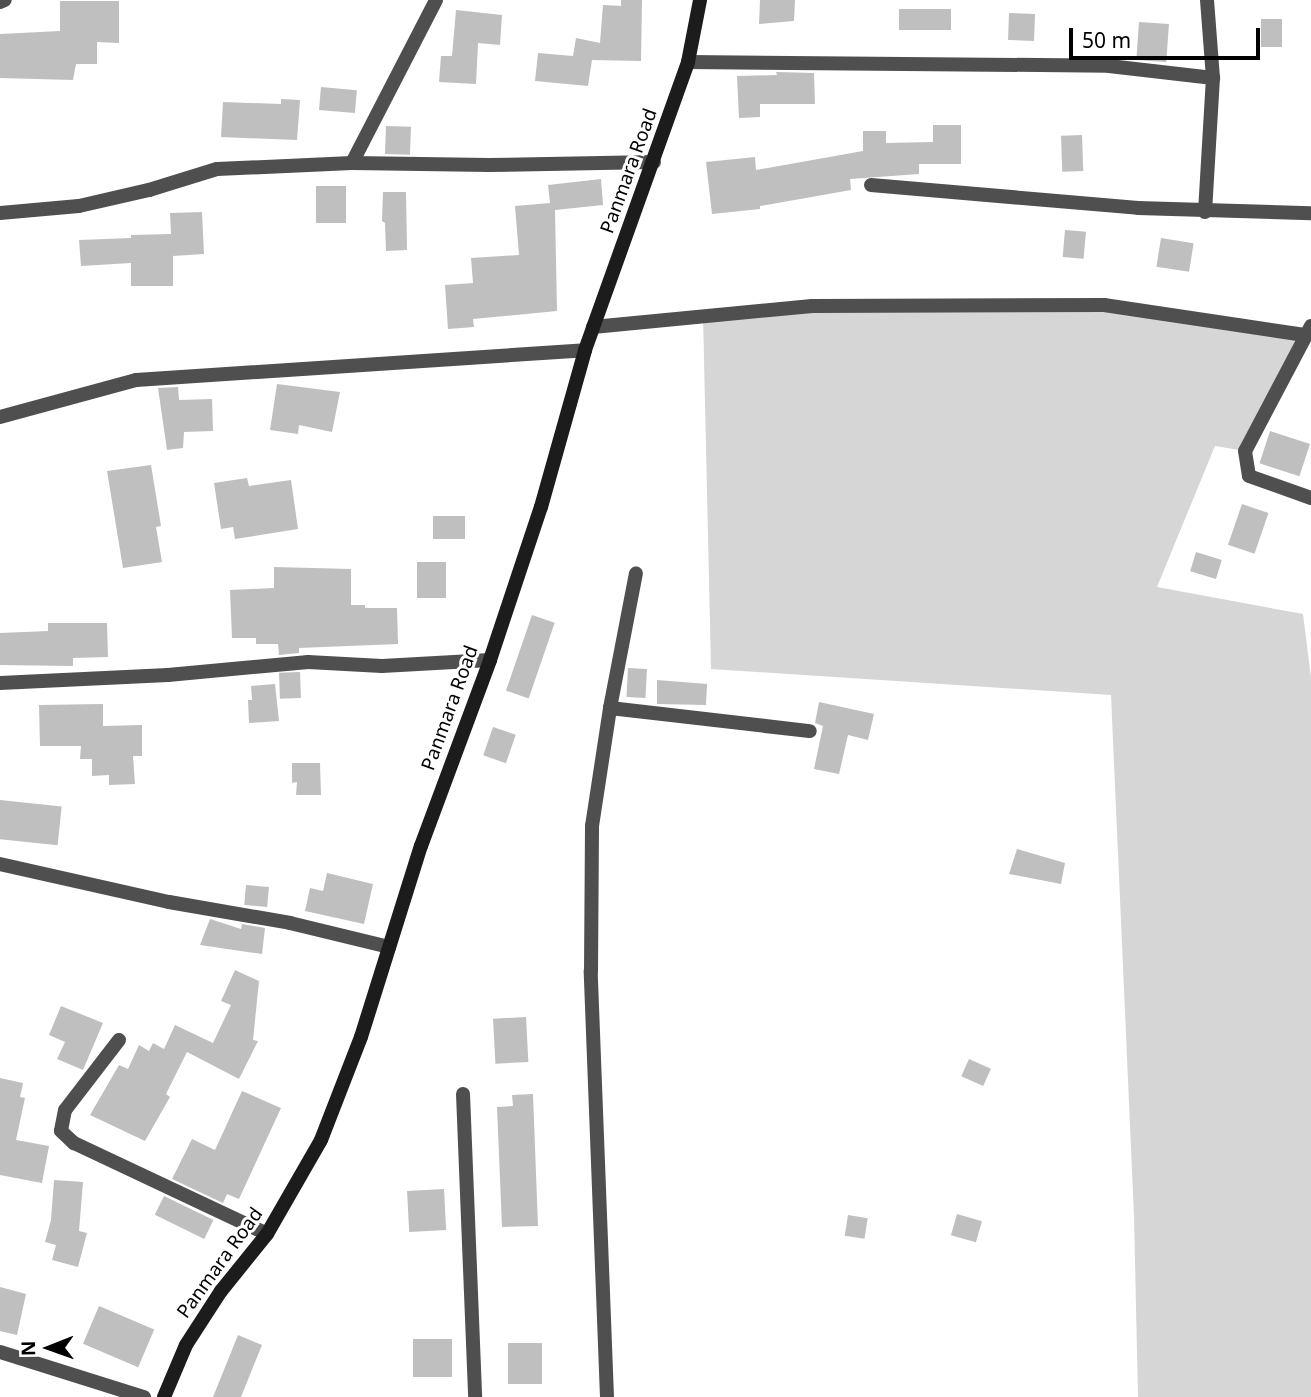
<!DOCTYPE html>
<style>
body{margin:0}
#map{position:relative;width:1311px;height:1397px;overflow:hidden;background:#fff;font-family:"Noto Sans",sans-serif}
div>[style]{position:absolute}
.green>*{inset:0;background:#d6d6d6}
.building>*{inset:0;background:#bfbfbf;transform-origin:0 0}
.street>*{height:14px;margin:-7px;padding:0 7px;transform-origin:7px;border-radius:7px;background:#4f4f4f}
.secondary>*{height:14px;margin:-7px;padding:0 7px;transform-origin:7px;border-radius:7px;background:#1c1c1c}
span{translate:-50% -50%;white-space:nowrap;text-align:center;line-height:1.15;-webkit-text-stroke:6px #fff;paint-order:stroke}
.street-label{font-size:19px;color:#000}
.north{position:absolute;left:14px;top:1313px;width:70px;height:70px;-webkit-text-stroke:5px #fff;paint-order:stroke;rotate:269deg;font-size:19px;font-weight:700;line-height:28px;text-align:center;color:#000}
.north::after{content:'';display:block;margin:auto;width:24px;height:32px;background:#000;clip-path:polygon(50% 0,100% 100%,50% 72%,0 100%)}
.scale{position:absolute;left:1069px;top:28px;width:191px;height:32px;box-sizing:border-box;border:4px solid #000;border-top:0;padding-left:9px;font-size:21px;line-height:24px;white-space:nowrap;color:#000;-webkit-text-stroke:5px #fff;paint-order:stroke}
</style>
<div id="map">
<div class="green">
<i style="clip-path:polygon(1104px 305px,1305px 335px,1245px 451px,1215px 446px,1157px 587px,1303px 614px,1311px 678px,1311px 1397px,1138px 1397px,1134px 1216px,1111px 695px,711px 669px,703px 315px)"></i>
</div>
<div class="building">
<i style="clip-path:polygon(621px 0,642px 0,641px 61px,592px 60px,588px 86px,535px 81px,538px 53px,573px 56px,576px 38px,600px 43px,603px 5px,621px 6px)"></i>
<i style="clip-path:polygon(760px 0,795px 0,794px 21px,759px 24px)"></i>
<i style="clip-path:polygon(60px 1px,119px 1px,119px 43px,97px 42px,97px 64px,76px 64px,73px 80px,0 78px,0 34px,60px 31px)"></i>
<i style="left:899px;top:9px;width:52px;height:21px"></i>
<i style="clip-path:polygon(456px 10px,502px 15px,500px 45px,478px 43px,476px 84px,439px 82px,441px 56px,452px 56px)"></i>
<i style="left:1009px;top:13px;width:26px;height:27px;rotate:2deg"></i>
<i style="left:1261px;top:19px;width:21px;height:28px"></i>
<i style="left:1139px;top:22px;width:30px;height:38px;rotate:4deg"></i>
<i style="clip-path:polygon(776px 72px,814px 73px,815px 104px,760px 104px,760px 117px,739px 118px,737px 76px,777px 75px)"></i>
<i style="left:321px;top:87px;width:36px;height:23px;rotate:5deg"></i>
<i style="clip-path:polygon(281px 99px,300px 100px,297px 140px,221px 137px,223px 102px,281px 104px)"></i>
<i style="clip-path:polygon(933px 125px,961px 125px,961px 164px,919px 164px,919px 174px,850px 179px,851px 190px,760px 206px,760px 209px,712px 214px,706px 162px,755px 157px,756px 170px,863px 151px,863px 131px,886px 131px,886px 143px,933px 142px)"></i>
<i style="left:386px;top:126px;width:25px;height:28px;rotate:2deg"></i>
<i style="left:1082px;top:135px;width:36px;height:21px;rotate:88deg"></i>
<i style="clip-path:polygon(601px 179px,603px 205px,555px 210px,557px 311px,473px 319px,474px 327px,448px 329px,445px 285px,473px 283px,471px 258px,519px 255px,515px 206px,550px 203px,548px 185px)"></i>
<i style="left:316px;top:186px;width:30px;height:37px"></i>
<i style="clip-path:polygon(383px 192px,406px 192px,407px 250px,386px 251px,385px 223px,382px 221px)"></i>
<i style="clip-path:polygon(202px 212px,204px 254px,173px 256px,173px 286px,131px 286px,131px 263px,81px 266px,79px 240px,131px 238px,131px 235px,171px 234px,170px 213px)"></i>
<i style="left:1065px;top:230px;width:21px;height:27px;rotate:5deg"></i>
<i style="left:1161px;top:238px;width:33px;height:29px;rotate:9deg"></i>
<i style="clip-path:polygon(277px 384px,340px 392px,332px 432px,299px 425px,298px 434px,270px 430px)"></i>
<i style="clip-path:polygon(178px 387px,179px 400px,212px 399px,213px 431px,184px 432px,183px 448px,167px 450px,158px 388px)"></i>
<i style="left:1270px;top:431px;width:42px;height:34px;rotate:18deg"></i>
<i style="clip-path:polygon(151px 465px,161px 526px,156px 527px,162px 562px,123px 568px,107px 471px)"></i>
<i style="clip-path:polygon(247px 478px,249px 486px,291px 480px,298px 529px,235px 539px,233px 527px,221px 529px,214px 483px)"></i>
<i style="left:1242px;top:504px;width:28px;height:43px;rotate:19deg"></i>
<i style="left:433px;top:516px;width:32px;height:23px"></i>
<i style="left:1196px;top:552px;width:27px;height:20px;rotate:17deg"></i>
<i style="left:417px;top:562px;width:29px;height:36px"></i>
<i style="clip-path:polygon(274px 567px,351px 569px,351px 605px,365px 605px,365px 608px,397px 608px,398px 644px,299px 648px,299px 653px,279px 655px,278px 644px,256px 644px,256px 638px,232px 638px,230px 590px,274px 588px)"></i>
<i style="left:532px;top:615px;width:24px;height:80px;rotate:19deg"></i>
<i style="clip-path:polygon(48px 623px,107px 623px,108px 657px,73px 658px,73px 666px,0 665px,0 633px,48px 631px)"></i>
<i style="left:628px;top:668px;width:19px;height:29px;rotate:3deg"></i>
<i style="left:300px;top:672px;width:26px;height:21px;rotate:88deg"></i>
<i style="clip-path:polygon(657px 680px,707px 684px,706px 705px,657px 704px)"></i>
<i style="clip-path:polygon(275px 684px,279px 721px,249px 723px,248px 700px,252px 700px,251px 686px)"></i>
<i style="clip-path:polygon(819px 702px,874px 714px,868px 740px,848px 735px,839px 774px,814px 769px,823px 726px,815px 723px)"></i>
<i style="clip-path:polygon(103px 704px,103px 726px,142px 725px,142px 756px,133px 756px,135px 784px,109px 785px,109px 775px,92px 776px,92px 759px,80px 759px,81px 746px,40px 746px,39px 705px)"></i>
<i style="left:493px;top:727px;width:24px;height:30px;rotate:19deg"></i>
<i style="clip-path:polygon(292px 763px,320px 763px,321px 795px,296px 795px,297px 782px,292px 783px)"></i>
<i style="left:0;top:800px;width:62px;height:39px;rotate:6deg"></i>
<i style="clip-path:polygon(1017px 849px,1065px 863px,1061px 884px,1009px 874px)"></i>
<i style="clip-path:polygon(327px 873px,373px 884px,364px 924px,305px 911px,310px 888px,323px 891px)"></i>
<i style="left:246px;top:885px;width:23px;height:20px;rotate:5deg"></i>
<i style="clip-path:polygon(210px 919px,241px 929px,242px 924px,265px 928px,262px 954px,200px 945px)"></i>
<i style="clip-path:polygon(235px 970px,259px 981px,253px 1040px,258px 1041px,239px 1079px,187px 1052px,166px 1094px,170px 1097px,145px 1141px,90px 1115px,119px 1065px,128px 1069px,139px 1045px,149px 1051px,153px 1043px,164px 1049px,175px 1025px,213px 1043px,231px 1005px,221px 1001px)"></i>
<i style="clip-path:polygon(61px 1006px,103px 1023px,83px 1070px,57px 1059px,65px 1042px,49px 1035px)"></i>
<i style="left:526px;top:1017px;width:45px;height:33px;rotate:87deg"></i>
<i style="left:969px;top:1059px;width:24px;height:19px;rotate:24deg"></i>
<i style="clip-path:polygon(0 1078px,23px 1083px,20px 1097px,25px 1098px,16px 1140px,49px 1146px,42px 1183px,0 1175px)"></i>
<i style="clip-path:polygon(242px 1091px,281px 1108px,239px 1199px,227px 1194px,223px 1203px,172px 1179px,192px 1139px,215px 1150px)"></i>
<i style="clip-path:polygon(533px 1094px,538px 1226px,502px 1227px,497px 1107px,513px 1106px,512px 1095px)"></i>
<i style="clip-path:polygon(54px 1180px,83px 1182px,79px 1231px,87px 1233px,78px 1267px,52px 1260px,56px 1245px,45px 1242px,51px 1220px)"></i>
<i style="left:444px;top:1189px;width:41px;height:37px;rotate:87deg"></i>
<i style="left:164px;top:1196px;width:55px;height:21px;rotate:26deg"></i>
<i style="left:957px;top:1214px;width:26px;height:22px;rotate:16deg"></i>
<i style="left:848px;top:1215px;width:20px;height:21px;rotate:9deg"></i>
<i style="clip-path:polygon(0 1287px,26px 1294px,17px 1335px,0 1331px)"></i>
<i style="left:99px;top:1306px;width:60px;height:41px;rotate:23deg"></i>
<i style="clip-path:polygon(238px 1335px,262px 1345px,241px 1397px,213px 1397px)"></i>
<i style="left:452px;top:1339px;width:38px;height:39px;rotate:90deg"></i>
<i style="left:508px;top:1343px;width:34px;height:41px"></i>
</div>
<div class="street">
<i style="left:0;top:2px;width:5px;rotate:-22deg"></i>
<i style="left:688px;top:62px;width:421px;rotate:0.5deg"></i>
<i style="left:1109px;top:66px;width:105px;rotate:6.6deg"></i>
<i style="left:352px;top:163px;width:183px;rotate:-62.7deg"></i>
<i style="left:871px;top:185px;width:268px;rotate:4.9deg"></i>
<i style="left:1138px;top:208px;width:173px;rotate:1.7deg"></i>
<i style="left:1205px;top:212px;width:134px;rotate:-86.6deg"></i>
<i style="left:1213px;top:78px;width:78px;rotate:-94.4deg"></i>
<i style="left:0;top:213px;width:79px;rotate:-5.1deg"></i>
<i style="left:79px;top:206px;width:72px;rotate:-12.9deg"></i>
<i style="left:149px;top:190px;width:71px;rotate:-17.2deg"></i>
<i style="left:217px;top:169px;width:135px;rotate:-2.5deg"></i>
<i style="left:352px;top:163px;width:137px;rotate:0.8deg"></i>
<i style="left:489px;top:165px;width:165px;rotate:-1deg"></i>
<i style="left:1311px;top:326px;width:141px;rotate:117.8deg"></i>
<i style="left:1245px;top:451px;width:25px;rotate:81deg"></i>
<i style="left:1249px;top:476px;width:66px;rotate:19.5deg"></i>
<i style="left:593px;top:327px;width:220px;rotate:-5.5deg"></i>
<i style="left:812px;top:306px;width:292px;rotate:-0.2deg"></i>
<i style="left:1104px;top:305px;width:203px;rotate:8.5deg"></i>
<i style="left:0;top:417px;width:141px;rotate:-15.2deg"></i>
<i style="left:136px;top:380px;width:450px;rotate:-3.8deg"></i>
<i style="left:0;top:683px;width:168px;rotate:-2.7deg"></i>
<i style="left:168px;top:675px;width:141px;rotate:-5.3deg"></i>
<i style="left:308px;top:662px;width:74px;rotate:3.1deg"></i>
<i style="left:382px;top:666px;width:108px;rotate:-3.2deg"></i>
<i style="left:610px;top:708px;width:201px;rotate:6.6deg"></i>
<i style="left:0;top:864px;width:173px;rotate:12.7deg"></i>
<i style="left:169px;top:902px;width:123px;rotate:9.8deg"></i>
<i style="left:290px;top:923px;width:102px;rotate:13.6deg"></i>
<i style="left:119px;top:1040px;width:88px;rotate:127.6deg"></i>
<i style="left:65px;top:1110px;width:21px;rotate:101deg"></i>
<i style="left:61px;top:1131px;width:18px;rotate:43deg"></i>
<i style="left:74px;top:1143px;width:213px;rotate:25.2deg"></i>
<i style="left:463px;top:1094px;width:303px;rotate:87.7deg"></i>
<i style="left:0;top:1352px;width:151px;rotate:17.4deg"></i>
<i style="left:607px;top:1397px;width:426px;rotate:-92.2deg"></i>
<i style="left:591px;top:971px;width:145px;rotate:-89.6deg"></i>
<i style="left:592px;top:826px;width:119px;rotate:-81.3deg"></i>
<i style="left:610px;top:708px;width:137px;rotate:-79.1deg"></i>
</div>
<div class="secondary">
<i style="left:164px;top:1397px;width:56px;rotate:-67.1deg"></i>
<i style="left:186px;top:1345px;width:64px;rotate:-57.1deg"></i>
<i style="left:221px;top:1291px;width:73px;rotate:-51.1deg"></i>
<i style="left:267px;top:1234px;width:108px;rotate:-60.1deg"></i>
<i style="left:321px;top:1140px;width:110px;rotate:-68.8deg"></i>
<i style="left:361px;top:1037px;width:200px;rotate:-72.6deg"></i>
<i style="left:421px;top:846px;width:198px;rotate:-69.6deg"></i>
<i style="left:490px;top:660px;width:161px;rotate:-71.6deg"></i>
<i style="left:541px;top:507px;width:163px;rotate:-74.3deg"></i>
<i style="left:585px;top:350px;width:306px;rotate:-70.3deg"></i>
<i style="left:688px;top:62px;width:63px;rotate:-79deg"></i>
</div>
<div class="street-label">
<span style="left:629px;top:171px;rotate:-70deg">Panmara Road</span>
<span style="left:450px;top:708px;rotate:-70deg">Panmara Road</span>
<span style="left:220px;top:1263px;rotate:-54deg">Panmara Road</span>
</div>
<div class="north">N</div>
<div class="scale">50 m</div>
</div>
